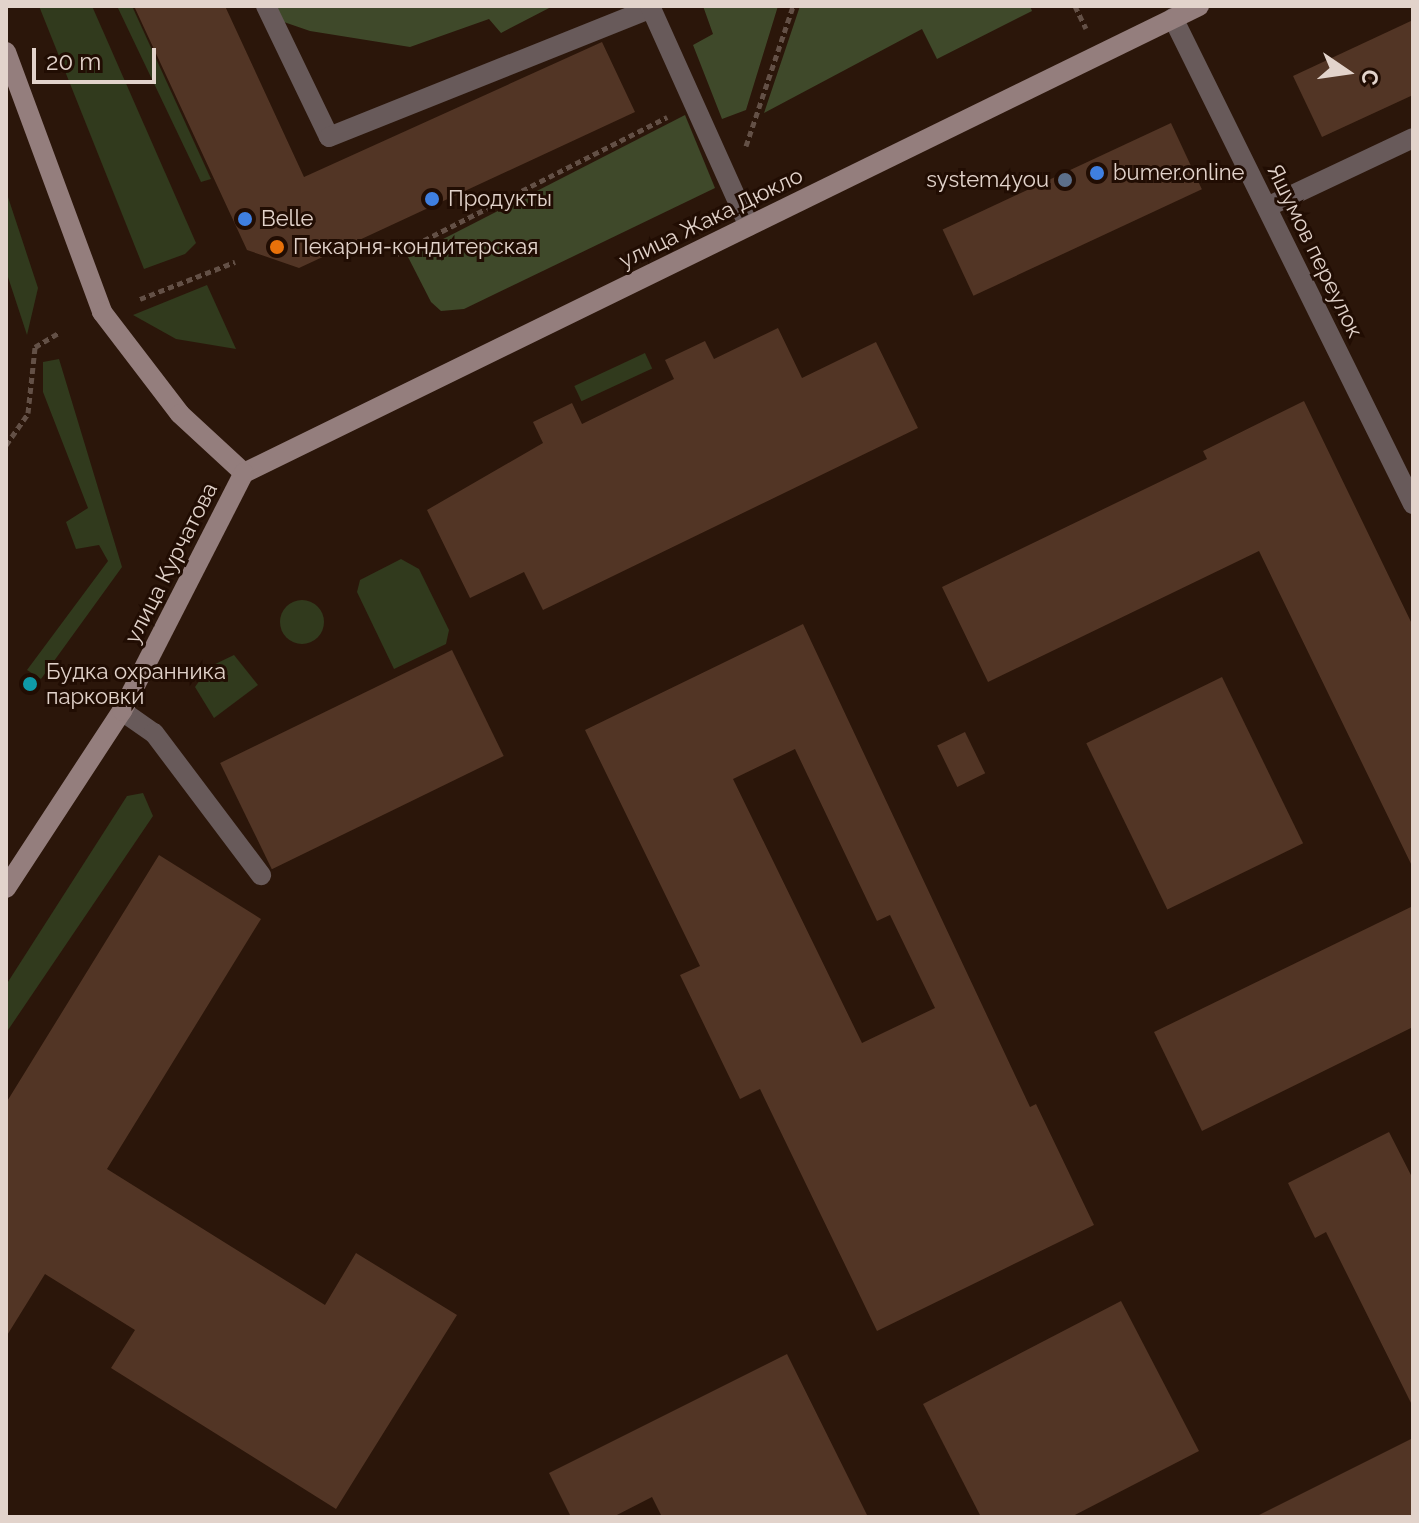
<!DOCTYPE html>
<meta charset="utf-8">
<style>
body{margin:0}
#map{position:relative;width:1419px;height:1523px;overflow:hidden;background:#2b160a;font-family:Raleway,sans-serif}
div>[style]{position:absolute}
.green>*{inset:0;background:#313a1d;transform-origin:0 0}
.round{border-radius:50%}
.forest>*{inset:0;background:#3f492a}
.building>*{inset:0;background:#523525;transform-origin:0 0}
.path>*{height:5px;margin-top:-2.5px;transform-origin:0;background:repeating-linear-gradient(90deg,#635046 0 6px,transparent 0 10px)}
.lane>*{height:20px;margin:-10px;padding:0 10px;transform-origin:10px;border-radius:10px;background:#685a5a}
.street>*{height:20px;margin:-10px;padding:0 10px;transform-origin:10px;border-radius:10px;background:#685a5a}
.secondary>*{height:20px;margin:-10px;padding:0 10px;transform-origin:10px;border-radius:10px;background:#947e7d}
.dots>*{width:22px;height:22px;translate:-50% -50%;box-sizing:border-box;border:4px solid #210d03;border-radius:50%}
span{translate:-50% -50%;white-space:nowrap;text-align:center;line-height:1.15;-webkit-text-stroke:6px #210d03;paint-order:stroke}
.poi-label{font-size:22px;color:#e2d3cb}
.left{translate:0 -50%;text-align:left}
.right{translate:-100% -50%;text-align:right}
.street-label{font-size:22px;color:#e2d3cb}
.frame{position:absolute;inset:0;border:8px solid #e2d3cb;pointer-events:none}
.north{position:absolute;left:1307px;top:32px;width:80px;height:80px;-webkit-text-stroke:6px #210d03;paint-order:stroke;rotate:103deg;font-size:22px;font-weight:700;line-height:32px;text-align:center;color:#e2d3cb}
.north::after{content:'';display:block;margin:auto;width:28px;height:36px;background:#e2d3cb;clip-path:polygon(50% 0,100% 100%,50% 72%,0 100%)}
.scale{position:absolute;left:32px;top:48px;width:124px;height:36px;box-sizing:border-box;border:4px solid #e2d3cb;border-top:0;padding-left:10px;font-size:24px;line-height:28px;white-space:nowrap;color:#e2d3cb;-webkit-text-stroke:6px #210d03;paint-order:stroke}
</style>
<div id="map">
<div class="green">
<i style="clip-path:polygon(39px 6px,92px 6px,196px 243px,185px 254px,144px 269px)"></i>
<i style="clip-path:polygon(117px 6px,132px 6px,211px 179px,201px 182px)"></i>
<i style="clip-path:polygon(6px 191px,38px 288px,27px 335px,6px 271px)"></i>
<i style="clip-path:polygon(207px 285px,236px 349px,176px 339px,133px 315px)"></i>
<i style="left:645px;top:353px;width:17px;height:78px;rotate:65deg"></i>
<i style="clip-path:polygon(59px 359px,122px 567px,41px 679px,27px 670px,108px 561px,99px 545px,76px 549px,66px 522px,88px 508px,43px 392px,43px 362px)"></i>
<i style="clip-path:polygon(401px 559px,419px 569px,449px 630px,446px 644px,394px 669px,357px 592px,360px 580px)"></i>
<i class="round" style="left:280px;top:600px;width:44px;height:44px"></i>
<i style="clip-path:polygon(234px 655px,258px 685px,214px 718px,195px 687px,209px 667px)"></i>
<i style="clip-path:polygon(143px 793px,153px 816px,6px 1033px,6px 985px,127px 796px)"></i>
</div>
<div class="forest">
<i style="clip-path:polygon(272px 6px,553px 6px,501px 33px,489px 19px,410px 47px,310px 31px,278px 20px)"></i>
<i style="clip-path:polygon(703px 6px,778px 6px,746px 110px,722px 119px,693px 45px,713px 34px)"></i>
<i style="clip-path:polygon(800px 6px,1030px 6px,1032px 11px,937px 59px,922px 29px,764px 113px)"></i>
<i style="clip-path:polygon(685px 115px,715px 188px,464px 309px,441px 311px,431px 302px,408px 257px)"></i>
</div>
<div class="building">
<i style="clip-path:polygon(134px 6px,225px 6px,304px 177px,602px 42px,635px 112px,299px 268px,247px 250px)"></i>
<i style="clip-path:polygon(1413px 20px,1413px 95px,1322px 137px,1293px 76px)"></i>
<i style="left:1171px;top:123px;width:73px;height:252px;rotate:65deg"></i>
<i style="clip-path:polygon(778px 328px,802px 378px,876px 342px,918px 428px,543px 610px,524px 572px,470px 598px,427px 510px,543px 443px,533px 422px,572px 403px,582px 424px,674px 379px,665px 360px,705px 341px,714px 359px)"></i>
<i style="clip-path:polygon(1304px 401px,1413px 626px,1413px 868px,1259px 551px,988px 682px,942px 587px,1207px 459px,1203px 451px)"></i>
<i style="clip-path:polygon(evenodd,803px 624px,1030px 1107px,1036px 1104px,1094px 1225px,877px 1331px,760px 1089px,740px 1099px,680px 975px,700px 966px,585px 730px,803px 624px,795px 749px,877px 921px,890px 915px,935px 1008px,862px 1043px,733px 779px,795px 749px)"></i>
<i style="left:452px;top:650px;width:118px;height:258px;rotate:64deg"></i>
<i style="left:1222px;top:677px;width:185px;height:151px;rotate:64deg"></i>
<i style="left:965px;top:732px;width:46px;height:31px;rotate:64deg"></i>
<i style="clip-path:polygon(159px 855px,261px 919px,107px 1169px,325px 1305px,356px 1253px,457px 1315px,336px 1509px,111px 1368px,135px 1330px,45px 1274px,6px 1337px,6px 1103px)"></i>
<i style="clip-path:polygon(1413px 906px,1413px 1027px,1202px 1131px,1154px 1032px)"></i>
<i style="clip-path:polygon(1389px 1132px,1413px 1179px,1413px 1407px,1326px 1232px,1315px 1238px,1288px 1183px)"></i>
<i style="clip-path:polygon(1121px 1301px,1199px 1451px,1071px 1517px,981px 1517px,923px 1404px)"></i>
<i style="clip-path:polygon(787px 1354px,868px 1517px,662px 1517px,652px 1497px,613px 1517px,571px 1517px,549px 1473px)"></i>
<i style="clip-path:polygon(1413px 1438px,1413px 1517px,1255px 1517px)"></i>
</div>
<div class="path">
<i style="left:1075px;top:6px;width:25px;rotate:64deg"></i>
<i style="left:746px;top:146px;width:148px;rotate:-71.4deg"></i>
<i style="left:397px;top:254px;width:303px;rotate:-26.9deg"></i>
<i style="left:140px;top:299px;width:102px;rotate:-21.3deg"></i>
<i style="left:6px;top:445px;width:39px;rotate:-55deg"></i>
<i style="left:28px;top:413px;width:66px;rotate:-83.9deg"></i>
<i style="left:35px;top:347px;width:29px;rotate:-31deg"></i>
</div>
<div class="lane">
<i style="left:266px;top:6px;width:145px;rotate:64.3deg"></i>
<i style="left:329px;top:137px;width:347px;rotate:-21.8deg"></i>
<i style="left:650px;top:6px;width:241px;rotate:65.8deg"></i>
<i style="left:1267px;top:207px;width:161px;rotate:-25.3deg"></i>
<i style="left:122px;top:711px;width:39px;rotate:35deg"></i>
<i style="left:154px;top:733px;width:178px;rotate:53deg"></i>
</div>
<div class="street">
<i style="left:1173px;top:18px;width:542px;rotate:63.72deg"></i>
</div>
<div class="secondary">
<i style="left:6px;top:52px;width:277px;rotate:69.7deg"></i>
<i style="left:102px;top:312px;width:128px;rotate:52.6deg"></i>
<i style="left:180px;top:414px;width:87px;rotate:42.7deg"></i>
<i style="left:244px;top:473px;width:1063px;rotate:-26.06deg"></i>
<i style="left:6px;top:888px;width:212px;rotate:-56.8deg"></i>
<i style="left:122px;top:711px;width:267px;rotate:-62.9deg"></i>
</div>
<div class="dots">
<i style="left:1097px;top:173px;background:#3f7fe0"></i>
<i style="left:1065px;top:180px;background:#5c6f8a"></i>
<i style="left:432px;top:199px;background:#3f7fe0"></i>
<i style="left:245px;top:219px;background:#3f7fe0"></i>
<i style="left:277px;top:247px;background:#e8710a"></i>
<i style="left:30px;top:684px;background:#0f9aa8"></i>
</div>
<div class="poi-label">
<span class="left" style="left:1113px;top:173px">bumer.online</span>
<span class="right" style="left:1049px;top:180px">system4you</span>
<span class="left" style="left:448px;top:199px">Продукты</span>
<span class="left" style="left:261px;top:219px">Belle</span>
<span class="left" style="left:293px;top:247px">Пекарня-кондитерская</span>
<span class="left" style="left:46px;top:684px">Будка охранника<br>парковки</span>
</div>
<div class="street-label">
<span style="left:711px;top:218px;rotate:-26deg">улица Жака Дюкло</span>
<span style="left:1315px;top:251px;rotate:64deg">Яшумов переулок</span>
<span style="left:171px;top:563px;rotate:-63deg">улица Курчатова</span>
</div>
<div class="frame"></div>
<div class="north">С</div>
<div class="scale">20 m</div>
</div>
